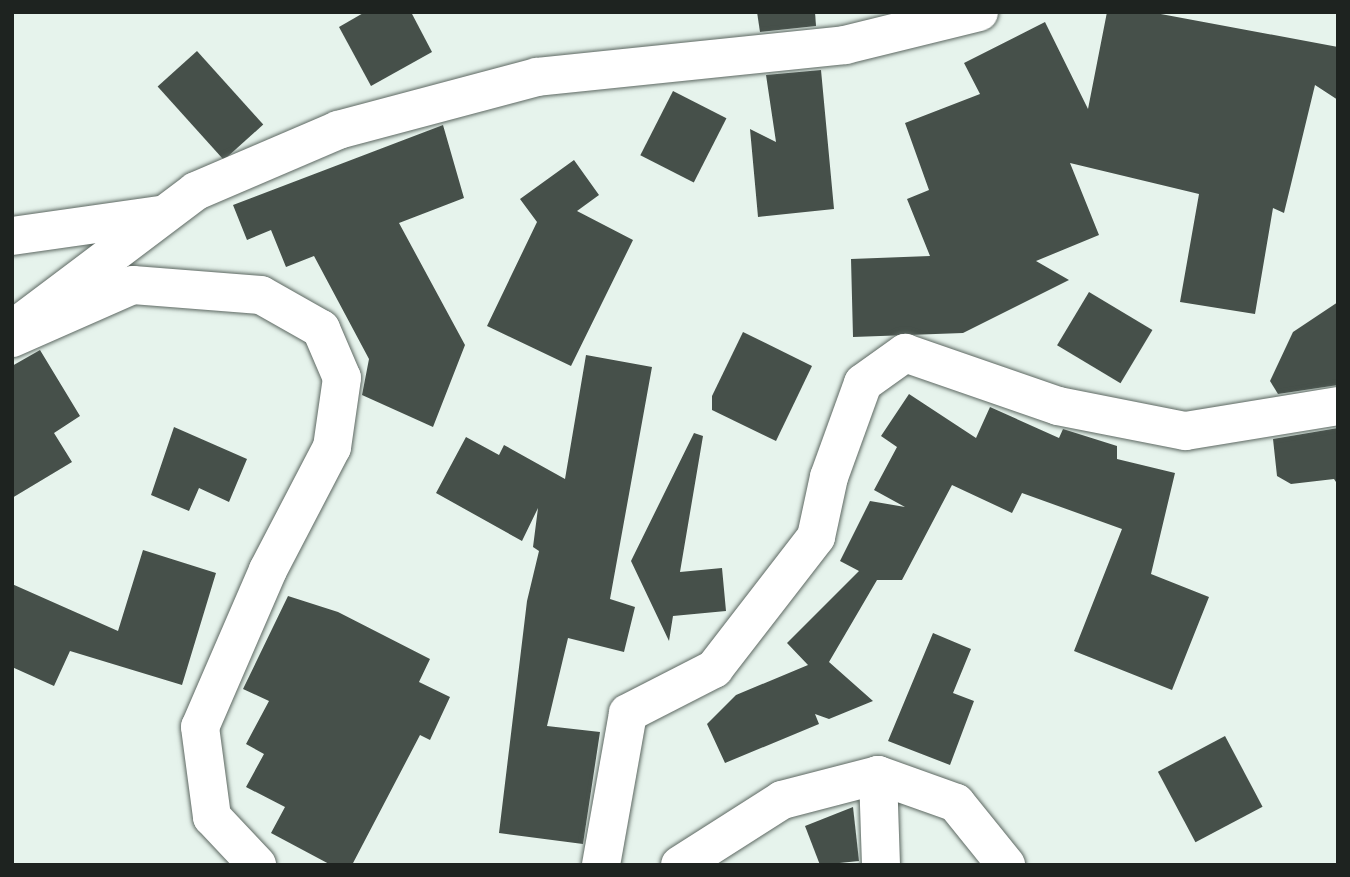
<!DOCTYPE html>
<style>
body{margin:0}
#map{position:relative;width:1350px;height:877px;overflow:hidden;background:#e6f3ec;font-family:"IBM Plex Sans",sans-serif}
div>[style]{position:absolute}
.building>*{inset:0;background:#46504a;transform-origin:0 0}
.roads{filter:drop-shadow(0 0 2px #5d6862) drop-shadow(0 0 2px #5d6862)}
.street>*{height:38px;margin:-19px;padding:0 19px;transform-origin:19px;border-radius:19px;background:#fff}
.primary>*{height:38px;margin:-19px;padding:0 19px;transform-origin:19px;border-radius:19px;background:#fff}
span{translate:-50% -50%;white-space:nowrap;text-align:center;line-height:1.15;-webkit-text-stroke:7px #e6f3ec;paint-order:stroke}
.frame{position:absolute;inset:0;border:14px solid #1e2320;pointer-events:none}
</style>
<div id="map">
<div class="building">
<i style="clip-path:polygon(365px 12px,411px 12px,432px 52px,371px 86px,339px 27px)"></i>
<i style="clip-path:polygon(757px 12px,815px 12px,816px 26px,760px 32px)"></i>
<i style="clip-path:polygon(1107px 12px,1150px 12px,1338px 47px,1338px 100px,1315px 85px,1284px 213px,1273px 208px,1255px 314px,1180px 302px,1199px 194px,1070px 163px,1099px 235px,1036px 261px,1069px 280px,963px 333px,853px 337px,851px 259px,930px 256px,907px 199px,929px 190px,905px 123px,980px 94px,964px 63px,1045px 22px,1088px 109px)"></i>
<i style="left:197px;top:51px;width:99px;height:53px;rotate:48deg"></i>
<i style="clip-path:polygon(821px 70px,834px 209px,758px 217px,750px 129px,776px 142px,766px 75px)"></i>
<i style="left:673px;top:91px;width:60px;height:72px;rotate:27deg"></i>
<i style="clip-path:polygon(443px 125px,464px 198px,399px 223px,465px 345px,433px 427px,362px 395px,369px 359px,314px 256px,286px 267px,271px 230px,247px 240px,233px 205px)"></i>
<i style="clip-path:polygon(574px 160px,599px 195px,577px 211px,633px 240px,571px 366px,487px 326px,537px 222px,520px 199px)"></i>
<i style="left:1089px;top:292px;width:74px;height:62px;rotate:31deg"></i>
<i style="clip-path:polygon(1338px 302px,1338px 385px,1278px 394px,1270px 381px,1293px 332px)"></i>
<i style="clip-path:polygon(743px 332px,812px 366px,776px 441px,712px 410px,712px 396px)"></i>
<i style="clip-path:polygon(40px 350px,80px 416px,54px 433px,72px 462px,12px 498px,12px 366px)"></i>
<i style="clip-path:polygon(586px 355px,652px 367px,610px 599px,635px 607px,624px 652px,568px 638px,547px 726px,600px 732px,583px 844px,499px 833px,527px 601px,539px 551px,533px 547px,538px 508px,522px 541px,436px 493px,466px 437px,499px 455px,504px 445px,565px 479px)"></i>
<i style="clip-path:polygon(909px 394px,976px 438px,990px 407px,1059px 438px,1063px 429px,1117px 446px,1117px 459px,1175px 473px,1151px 574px,1209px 597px,1172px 690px,1074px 651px,1122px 529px,1022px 493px,1012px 513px,952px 485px,902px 580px,877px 580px,829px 662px,873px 701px,829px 719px,815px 714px,819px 724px,725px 763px,707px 724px,736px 695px,808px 665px,787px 643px,859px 571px,840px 561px,870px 501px,905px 507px,874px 490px,897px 447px,881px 436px)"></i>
<i style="clip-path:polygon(174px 427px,247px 459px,229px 502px,199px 488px,189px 511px,151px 495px)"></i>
<i style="clip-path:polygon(1338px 428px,1338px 485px,1334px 479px,1291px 484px,1277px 476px,1273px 439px)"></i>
<i style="clip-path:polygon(694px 433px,703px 436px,680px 572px,722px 568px,726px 611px,673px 616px,669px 641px,631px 561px)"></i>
<i style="clip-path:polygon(143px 550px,216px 573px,182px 685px,70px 651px,54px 686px,12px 667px,12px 584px,118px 631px)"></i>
<i style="clip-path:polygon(288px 596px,338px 612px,430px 659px,419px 682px,450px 697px,430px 740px,420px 735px,352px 865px,331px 865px,271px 833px,285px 807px,246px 787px,264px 754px,246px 744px,269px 701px,243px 689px)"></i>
<i style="clip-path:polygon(933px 633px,971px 649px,953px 693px,974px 701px,950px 765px,888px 741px)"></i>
<i style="left:1225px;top:736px;width:80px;height:76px;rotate:62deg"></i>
<i style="clip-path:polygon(853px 807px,859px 861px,820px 865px,805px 826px)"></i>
</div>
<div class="roads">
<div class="street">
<i style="left:12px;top:236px;width:149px;rotate:-8.1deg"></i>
<i style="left:13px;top:329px;width:229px;rotate:-37deg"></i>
<i style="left:196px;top:191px;width:155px;rotate:-23.2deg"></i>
<i style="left:338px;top:130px;width:206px;rotate:-14.9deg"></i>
<i style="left:537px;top:77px;width:310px;rotate:-5.9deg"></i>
<i style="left:845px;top:45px;width:138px;rotate:-13.8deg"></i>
<i style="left:878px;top:775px;width:90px;rotate:88.1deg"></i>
<i style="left:601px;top:865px;width:154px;rotate:-79.9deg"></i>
<i style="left:628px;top:713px;width:97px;rotate:-27.1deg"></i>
<i style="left:714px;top:669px;width:167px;rotate:-52.3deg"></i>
<i style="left:816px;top:537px;width:61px;rotate:-77.8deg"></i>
<i style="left:829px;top:477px;width:100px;rotate:-70.1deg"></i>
<i style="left:863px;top:383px;width:52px;rotate:-35.5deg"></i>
<i style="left:905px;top:353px;width:162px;rotate:19.1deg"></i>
<i style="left:1058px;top:406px;width:130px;rotate:11.1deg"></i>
<i style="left:1186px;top:431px;width:154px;rotate:-9.3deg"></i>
</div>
<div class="primary">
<i style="left:12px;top:338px;width:132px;rotate:-23.7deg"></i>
<i style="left:133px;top:285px;width:128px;rotate:4.5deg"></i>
<i style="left:261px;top:295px;width:69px;rotate:29.5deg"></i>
<i style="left:321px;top:329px;width:53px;rotate:66.8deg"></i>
<i style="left:342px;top:378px;width:70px;rotate:98.2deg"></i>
<i style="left:332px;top:447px;width:139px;rotate:117.5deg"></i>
<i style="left:268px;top:570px;width:171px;rotate:113.4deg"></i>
<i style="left:200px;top:727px;width:91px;rotate:82.4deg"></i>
<i style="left:212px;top:817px;width:66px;rotate:46.8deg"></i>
<i style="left:680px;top:865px;width:121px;rotate:-32.5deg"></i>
<i style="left:782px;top:800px;width:99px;rotate:-14.6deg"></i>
<i style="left:878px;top:775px;width:83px;rotate:19.7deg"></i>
<i style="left:956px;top:803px;width:80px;rotate:51.1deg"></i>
</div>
</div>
<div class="frame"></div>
</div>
